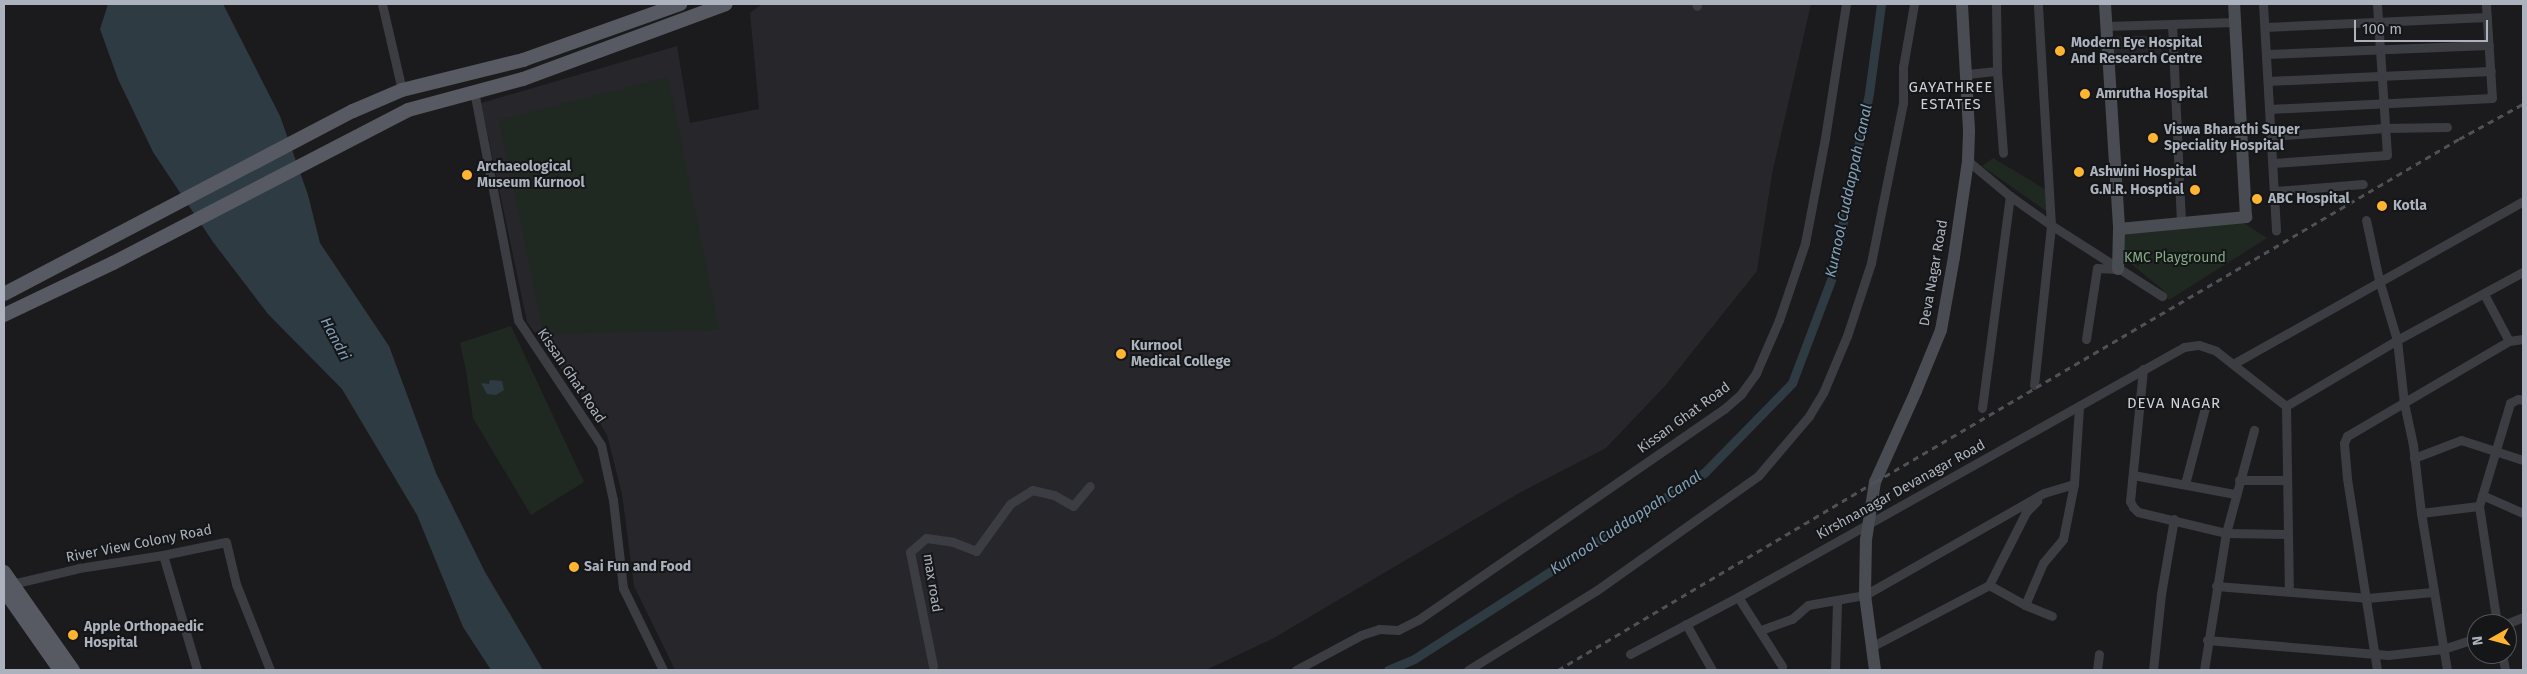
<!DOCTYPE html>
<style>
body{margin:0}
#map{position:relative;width:2527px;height:674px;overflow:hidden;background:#1b1b1d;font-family:"Fira Sans",sans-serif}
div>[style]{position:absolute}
.built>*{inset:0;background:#26262b;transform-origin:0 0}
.green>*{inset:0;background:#202921}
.water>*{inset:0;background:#2f3b43}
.canal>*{height:9px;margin:-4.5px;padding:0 4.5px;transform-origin:4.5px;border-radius:4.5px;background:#2f3b43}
.street>*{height:9px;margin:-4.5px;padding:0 4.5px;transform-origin:4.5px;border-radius:4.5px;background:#3b3d43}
.secondary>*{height:12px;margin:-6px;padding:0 6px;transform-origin:6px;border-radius:6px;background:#494c53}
.primary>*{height:14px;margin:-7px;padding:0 7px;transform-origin:7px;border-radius:7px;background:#575a62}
.rail>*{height:2.5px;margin-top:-1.25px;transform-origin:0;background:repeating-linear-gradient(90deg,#4e5158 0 6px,transparent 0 11px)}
.dots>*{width:14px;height:14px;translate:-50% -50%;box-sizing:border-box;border:2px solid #151618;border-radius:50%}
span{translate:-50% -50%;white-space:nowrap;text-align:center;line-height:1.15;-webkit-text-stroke:4px #151618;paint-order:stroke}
.poi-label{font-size:14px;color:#acb2be;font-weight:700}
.left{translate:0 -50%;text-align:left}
.right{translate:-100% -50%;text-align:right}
.park-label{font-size:14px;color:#82aa83}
.street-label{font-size:14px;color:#acb2be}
.neighbourhood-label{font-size:15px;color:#ced1d9;letter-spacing:1px}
.water-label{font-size:15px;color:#81a1bb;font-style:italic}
.frame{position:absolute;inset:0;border:5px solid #acb2be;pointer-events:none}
.north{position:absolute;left:2467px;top:614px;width:50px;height:50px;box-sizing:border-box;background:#151618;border:1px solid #51545a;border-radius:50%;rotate:263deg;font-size:14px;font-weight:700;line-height:20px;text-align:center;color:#acb2be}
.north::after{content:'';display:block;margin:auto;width:18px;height:22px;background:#ffb531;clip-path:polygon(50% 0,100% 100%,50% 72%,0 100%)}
.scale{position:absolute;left:2354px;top:20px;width:134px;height:22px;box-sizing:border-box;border:2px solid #acb2be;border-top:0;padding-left:6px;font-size:15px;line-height:18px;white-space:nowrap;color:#acb2be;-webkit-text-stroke:4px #151618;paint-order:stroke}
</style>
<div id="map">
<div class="built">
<i style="clip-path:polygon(762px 4px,1811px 4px,1772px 174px,1757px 271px,1665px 386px,1606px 448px,1521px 492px,1274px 638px,1206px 670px,675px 670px,634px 586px,622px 494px,607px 435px,595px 415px,527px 322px,481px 103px,677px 46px,690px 123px,759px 109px,750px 13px)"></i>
<i style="left:2161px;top:35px;width:25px;height:50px;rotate:88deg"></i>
</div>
<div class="green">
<i style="clip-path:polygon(668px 77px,719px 330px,544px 334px,499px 120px)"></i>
<i style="clip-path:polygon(1993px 158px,2048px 191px,2049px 213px,1982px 166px)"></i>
<i style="clip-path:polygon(2239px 220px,2267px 238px,2169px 300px,2163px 290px,2124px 258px,2124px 230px)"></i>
<i style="clip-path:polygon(511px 326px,584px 482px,531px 515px,473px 418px,466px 371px,460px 343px)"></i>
</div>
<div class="water">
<i style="clip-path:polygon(108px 4px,223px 4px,280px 116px,308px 195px,320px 243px,389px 346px,436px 473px,485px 572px,543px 670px,491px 670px,463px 627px,417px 515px,342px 389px,268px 314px,213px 242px,153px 152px,118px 79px,100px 29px)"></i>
<i style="clip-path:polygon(490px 380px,502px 381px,504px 390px,496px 395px,487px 394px,481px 383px,489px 384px)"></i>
</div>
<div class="canal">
<i style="left:1388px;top:670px;width:28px;rotate:-23deg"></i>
<i style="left:1414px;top:659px;width:345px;rotate:-32.7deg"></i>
<i style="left:1704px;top:473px;width:126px;rotate:-45.6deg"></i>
<i style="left:1792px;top:383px;width:113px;rotate:-69.3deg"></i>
<i style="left:1832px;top:277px;width:188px;rotate:-78.6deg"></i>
<i style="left:1869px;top:93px;width:90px;rotate:-82.3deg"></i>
</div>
<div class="street">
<i style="left:382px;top:4px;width:88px;rotate:76.9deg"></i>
<i style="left:1696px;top:4px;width:2px;rotate:63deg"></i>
<i style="left:1996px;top:4px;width:67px;rotate:89.1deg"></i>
<i style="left:1997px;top:71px;width:82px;rotate:85.8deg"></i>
<i style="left:2263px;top:4px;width:227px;rotate:86.7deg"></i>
<i style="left:2172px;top:24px;width:199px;rotate:87.4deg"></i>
<i style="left:2106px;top:26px;width:129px;rotate:-1.8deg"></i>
<i style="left:2265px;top:27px;width:222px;rotate:-2.6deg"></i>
<i style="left:2266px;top:54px;width:223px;rotate:-2.3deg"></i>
<i style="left:1967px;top:74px;width:30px;rotate:-6deg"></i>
<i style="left:2268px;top:81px;width:223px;rotate:-2.6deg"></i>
<i style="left:474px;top:91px;width:233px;rotate:79.1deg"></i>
<i style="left:518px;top:320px;width:150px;rotate:56.4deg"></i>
<i style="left:601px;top:445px;width:56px;rotate:77.7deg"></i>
<i style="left:613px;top:500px;width:89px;rotate:83.5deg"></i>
<i style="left:623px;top:588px;width:91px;rotate:64deg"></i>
<i style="left:2269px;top:109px;width:223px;rotate:-2.8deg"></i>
<i style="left:2492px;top:98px;width:94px;rotate:-93.7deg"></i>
<i style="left:2271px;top:136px;width:114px;rotate:-4deg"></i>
<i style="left:2385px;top:128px;width:62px;rotate:-0.9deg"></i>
<i style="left:1968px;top:161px;width:55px;rotate:39.8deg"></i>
<i style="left:2010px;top:196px;width:50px;rotate:35.3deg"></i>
<i style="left:2051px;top:225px;width:132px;rotate:32.6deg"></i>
<i style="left:2273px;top:163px;width:114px;rotate:-4deg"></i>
<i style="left:2387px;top:155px;width:151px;rotate:-93.8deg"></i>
<i style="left:2275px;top:191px;width:88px;rotate:-4.5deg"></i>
<i style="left:2366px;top:220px;width:61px;rotate:77.8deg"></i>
<i style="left:2379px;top:280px;width:63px;rotate:73.3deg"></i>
<i style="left:2397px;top:340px;width:63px;rotate:83.7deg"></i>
<i style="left:2404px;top:403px;width:43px;rotate:77.9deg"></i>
<i style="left:2413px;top:445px;width:68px;rotate:83.3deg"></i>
<i style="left:2421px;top:513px;width:159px;rotate:80.6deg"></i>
<i style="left:2484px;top:294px;width:53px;rotate:62deg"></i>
<i style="left:2086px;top:339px;width:72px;rotate:-81.2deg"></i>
<i style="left:2097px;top:268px;width:20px;rotate:3deg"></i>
<i style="left:2233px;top:364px;width:333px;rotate:-29.3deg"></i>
<i style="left:2143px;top:369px;width:133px;rotate:95.6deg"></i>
<i style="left:2130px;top:501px;width:7px;rotate:63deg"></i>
<i style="left:2133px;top:507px;width:7px;rotate:45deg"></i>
<i style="left:2138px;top:512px;width:90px;rotate:13.4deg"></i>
<i style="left:2226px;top:533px;width:62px;rotate:0.9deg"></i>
<i style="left:2034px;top:385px;width:161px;rotate:-83.9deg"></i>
<i style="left:2051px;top:225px;width:221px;rotate:-93.4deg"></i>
<i style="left:2286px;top:406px;width:129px;rotate:-30.7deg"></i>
<i style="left:2397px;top:340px;width:143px;rotate:-28.4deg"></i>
<i style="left:2286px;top:406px;width:185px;rotate:89.1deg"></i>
<i style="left:1982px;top:408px;width:214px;rotate:-82.5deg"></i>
<i style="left:2414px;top:458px;width:50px;rotate:-21deg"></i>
<i style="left:2461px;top:440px;width:65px;rotate:17.9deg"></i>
<i style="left:2133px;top:475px;width:104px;rotate:10.6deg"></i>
<i style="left:2239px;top:480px;width:48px"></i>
<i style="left:2185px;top:484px;width:83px;rotate:-75.3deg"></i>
<i style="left:2482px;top:495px;width:45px;rotate:23.7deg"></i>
<i style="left:2479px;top:506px;width:108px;rotate:-73.2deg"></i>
<i style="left:2510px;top:403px;width:9px;rotate:-27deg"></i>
<i style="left:2518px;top:399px;width:5px;rotate:11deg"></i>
<i style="left:2421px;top:513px;width:58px;rotate:-6.9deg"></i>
<i style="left:2479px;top:506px;width:119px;rotate:81.3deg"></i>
<i style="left:163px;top:555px;width:120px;rotate:73.5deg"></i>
<i style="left:12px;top:584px;width:69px;rotate:-13.4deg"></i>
<i style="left:79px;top:568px;width:85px;rotate:-8.8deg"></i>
<i style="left:163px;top:555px;width:64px;rotate:-11.7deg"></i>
<i style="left:226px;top:542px;width:43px;rotate:76.6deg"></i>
<i style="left:236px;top:584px;width:92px;rotate:68.4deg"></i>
<i style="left:1989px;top:585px;width:41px;rotate:29.1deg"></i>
<i style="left:2025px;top:605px;width:29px;rotate:22deg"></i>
<i style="left:2216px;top:586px;width:151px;rotate:4.5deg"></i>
<i style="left:2367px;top:598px;width:66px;rotate:-5.2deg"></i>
<i style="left:1738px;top:597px;width:82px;rotate:57.5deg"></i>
<i style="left:2025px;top:605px;width:46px;rotate:-66.8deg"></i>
<i style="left:2043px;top:563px;width:31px;rotate:-50deg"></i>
<i style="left:2063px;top:539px;width:56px;rotate:-78.7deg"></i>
<i style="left:2074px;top:484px;width:77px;rotate:-86.3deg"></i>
<i style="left:1686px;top:624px;width:53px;rotate:60.5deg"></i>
<i style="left:2506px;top:624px;width:18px;rotate:-22deg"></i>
<i style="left:1761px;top:630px;width:33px;rotate:-20deg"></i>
<i style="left:1792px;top:619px;width:21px;rotate:-41deg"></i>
<i style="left:1808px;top:605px;width:58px;rotate:-10deg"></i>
<i style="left:1865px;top:595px;width:206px;rotate:-29.7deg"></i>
<i style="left:2044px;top:493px;width:31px;rotate:-17deg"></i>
<i style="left:2207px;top:640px;width:182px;rotate:4.7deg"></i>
<i style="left:2388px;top:655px;width:55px;rotate:-6.2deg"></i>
<i style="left:2443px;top:649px;width:36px;rotate:-18deg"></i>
<i style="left:1871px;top:647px;width:133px;rotate:-27.7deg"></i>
<i style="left:1989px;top:585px;width:82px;rotate:-63.1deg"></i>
<i style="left:2026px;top:512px;width:16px;rotate:-45deg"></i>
<i style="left:1630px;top:654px;width:122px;rotate:-27.8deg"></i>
<i style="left:1738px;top:597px;width:511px;rotate:-29.27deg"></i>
<i style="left:2184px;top:347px;width:15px;rotate:-8deg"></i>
<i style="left:2199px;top:345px;width:18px;rotate:19deg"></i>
<i style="left:2216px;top:351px;width:89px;rotate:38.2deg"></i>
<i style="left:2502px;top:654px;width:16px;rotate:79deg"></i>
<i style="left:933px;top:666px;width:116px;rotate:-101.4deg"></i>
<i style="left:910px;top:552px;width:21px;rotate:-41deg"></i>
<i style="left:926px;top:538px;width:27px;rotate:8deg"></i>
<i style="left:953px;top:542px;width:25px;rotate:21deg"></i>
<i style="left:976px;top:551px;width:58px;rotate:-54.1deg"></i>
<i style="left:1010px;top:504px;width:26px;rotate:-32deg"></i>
<i style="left:1032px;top:490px;width:23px;rotate:13deg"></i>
<i style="left:1054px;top:495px;width:22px;rotate:30deg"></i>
<i style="left:1073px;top:506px;width:26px;rotate:-50deg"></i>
<i style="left:1296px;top:670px;width:74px;rotate:-28.3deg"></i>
<i style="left:1361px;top:635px;width:19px;rotate:-18deg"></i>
<i style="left:1379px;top:629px;width:19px;rotate:3deg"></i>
<i style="left:1398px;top:630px;width:22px;rotate:-27deg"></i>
<i style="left:1418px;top:620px;width:372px;rotate:-34.6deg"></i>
<i style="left:1724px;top:409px;width:23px;rotate:-41deg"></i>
<i style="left:1741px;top:394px;width:26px;rotate:-54deg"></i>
<i style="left:1756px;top:373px;width:58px;rotate:-66.5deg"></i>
<i style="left:1779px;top:320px;width:81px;rotate:-71.3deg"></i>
<i style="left:1805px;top:243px;width:107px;rotate:-79.2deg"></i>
<i style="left:1825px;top:138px;width:136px;rotate:-81.1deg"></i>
<i style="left:1468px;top:670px;width:152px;rotate:-31.8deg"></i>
<i style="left:1597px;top:590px;width:197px;rotate:-35.3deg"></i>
<i style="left:1758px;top:476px;width:79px;rotate:-49.6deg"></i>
<i style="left:1809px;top:416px;width:27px;rotate:-59deg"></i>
<i style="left:1823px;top:393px;width:62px;rotate:-67.2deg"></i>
<i style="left:1847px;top:336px;width:77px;rotate:-71.8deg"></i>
<i style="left:1871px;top:263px;width:163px;rotate:-78.7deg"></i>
<i style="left:1903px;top:103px;width:36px;rotate:-90deg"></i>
<i style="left:1903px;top:67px;width:64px;rotate:-80.1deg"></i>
<i style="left:1835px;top:670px;width:69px;rotate:-88.3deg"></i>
<i style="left:2097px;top:670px;width:16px;rotate:-83deg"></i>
<i style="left:2153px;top:670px;width:76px;rotate:-84deg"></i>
<i style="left:2161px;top:594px;width:76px;rotate:-80.2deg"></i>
<i style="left:2204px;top:670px;width:139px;rotate:-80.9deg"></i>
<i style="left:2226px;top:533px;width:107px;rotate:-74.8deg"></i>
<i style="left:2377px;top:670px;width:194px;rotate:-98.9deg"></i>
<i style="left:2347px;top:478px;width:35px;rotate:-95deg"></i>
<i style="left:2344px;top:443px;width:8px;rotate:-67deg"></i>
<i style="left:2347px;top:436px;width:188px;rotate:-30.4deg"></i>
<i style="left:2509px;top:341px;width:14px;rotate:-8deg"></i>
</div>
<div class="secondary">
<i style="left:2105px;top:4px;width:225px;rotate:86.4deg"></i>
<i style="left:2119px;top:229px;width:40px;rotate:91.4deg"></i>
<i style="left:2119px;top:229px;width:128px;rotate:-5.4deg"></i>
<i style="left:2246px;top:217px;width:213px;rotate:-93.2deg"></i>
<i style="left:1875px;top:670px;width:76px;rotate:-97.6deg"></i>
<i style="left:1865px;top:595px;width:55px;rotate:-89deg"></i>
<i style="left:1866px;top:540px;width:59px;rotate:-81.2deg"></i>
<i style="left:1875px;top:482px;width:100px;rotate:-65.7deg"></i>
<i style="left:1916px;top:391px;width:66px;rotate:-67.7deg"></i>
<i style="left:1941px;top:330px;width:74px;rotate:-79.9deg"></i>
<i style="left:1954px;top:257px;width:97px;rotate:-81.7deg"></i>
<i style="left:1968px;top:161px;width:31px;rotate:-88deg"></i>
<i style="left:1969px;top:130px;width:126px;rotate:-93.2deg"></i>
</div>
<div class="primary">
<i style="left:4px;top:294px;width:394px;rotate:-27.7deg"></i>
<i style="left:353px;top:111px;width:53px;rotate:-23.2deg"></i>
<i style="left:402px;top:90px;width:125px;rotate:-13.9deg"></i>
<i style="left:523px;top:60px;width:167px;rotate:-19.6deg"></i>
<i style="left:4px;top:315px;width:121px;rotate:-25.5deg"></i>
<i style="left:113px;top:263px;width:332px;rotate:-27.4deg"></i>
<i style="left:408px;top:110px;width:119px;rotate:-15.1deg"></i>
<i style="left:523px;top:79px;width:216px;rotate:-20.3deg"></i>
<i style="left:4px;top:572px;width:120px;rotate:54.9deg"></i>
<i style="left:4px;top:590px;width:98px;rotate:55deg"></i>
</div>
<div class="rail">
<i style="left:1558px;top:670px;width:369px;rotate:-30.7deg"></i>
<i style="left:1875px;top:482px;width:677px;rotate:-30.43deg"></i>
<i style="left:2459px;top:139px;width:73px;rotate:-28.7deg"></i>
</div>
<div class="dots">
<i style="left:2060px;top:51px;background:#ffb531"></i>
<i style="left:2085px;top:94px;background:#ffb531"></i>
<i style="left:2153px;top:138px;background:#ffb531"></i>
<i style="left:2079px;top:172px;background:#ffb531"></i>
<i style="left:467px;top:175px;background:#ffb531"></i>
<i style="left:2195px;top:190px;background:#ffb531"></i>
<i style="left:2257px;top:199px;background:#ffb531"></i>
<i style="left:2382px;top:206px;background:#ffb531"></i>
<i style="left:1121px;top:354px;background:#ffb531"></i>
<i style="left:574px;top:567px;background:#ffb531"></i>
<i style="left:73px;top:635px;background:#ffb531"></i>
</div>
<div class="poi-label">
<span class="left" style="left:2071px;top:51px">Modern Eye Hospital<br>And Research Centre</span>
<span class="left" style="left:2096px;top:94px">Amrutha Hospital</span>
<span class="left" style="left:2164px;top:138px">Viswa Bharathi Super<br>Speciality Hospital</span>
<span class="left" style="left:477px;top:175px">Archaeological<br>Museum Kurnool</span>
<span class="left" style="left:2090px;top:172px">Ashwini Hospital</span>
<span class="right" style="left:2184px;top:190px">G.N.R. Hosptial</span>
<span class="left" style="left:2268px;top:199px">ABC Hospital</span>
<span class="left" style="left:2393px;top:206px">Kotla</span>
<span class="left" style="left:1131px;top:354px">Kurnool<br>Medical College</span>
<span class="left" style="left:584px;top:567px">Sai Fun and Food</span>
<span class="left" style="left:84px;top:635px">Apple Orthopaedic<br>Hospital</span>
</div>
<div class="park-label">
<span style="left:2175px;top:258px">KMC Playground</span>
</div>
<div class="street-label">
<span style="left:1934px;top:273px;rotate:-80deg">Deva Nagar Road</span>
<span style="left:571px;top:376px;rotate:56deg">Kissan Ghat Road</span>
<span style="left:1684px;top:418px;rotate:-36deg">Kissan Ghat Road</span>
<span style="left:1901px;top:490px;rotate:-29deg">Kirshnanagar Devanagar Road</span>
<span style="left:139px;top:544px;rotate:-11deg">River View Colony Road</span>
<span style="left:932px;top:583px;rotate:81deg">max road</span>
</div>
<div class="neighbourhood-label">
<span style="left:1951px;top:96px">GAYATHREE<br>ESTATES</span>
<span style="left:2174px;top:404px">DEVA NAGAR</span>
</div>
<div class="water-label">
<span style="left:1849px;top:191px;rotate:-78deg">Kurnool Cuddappah Canal</span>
<span style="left:335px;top:339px;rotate:62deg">Handri</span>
<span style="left:1626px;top:523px;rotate:-33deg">Kurnool Cuddappah Canal</span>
</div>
<div class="frame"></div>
<div class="north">N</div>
<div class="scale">100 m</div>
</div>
